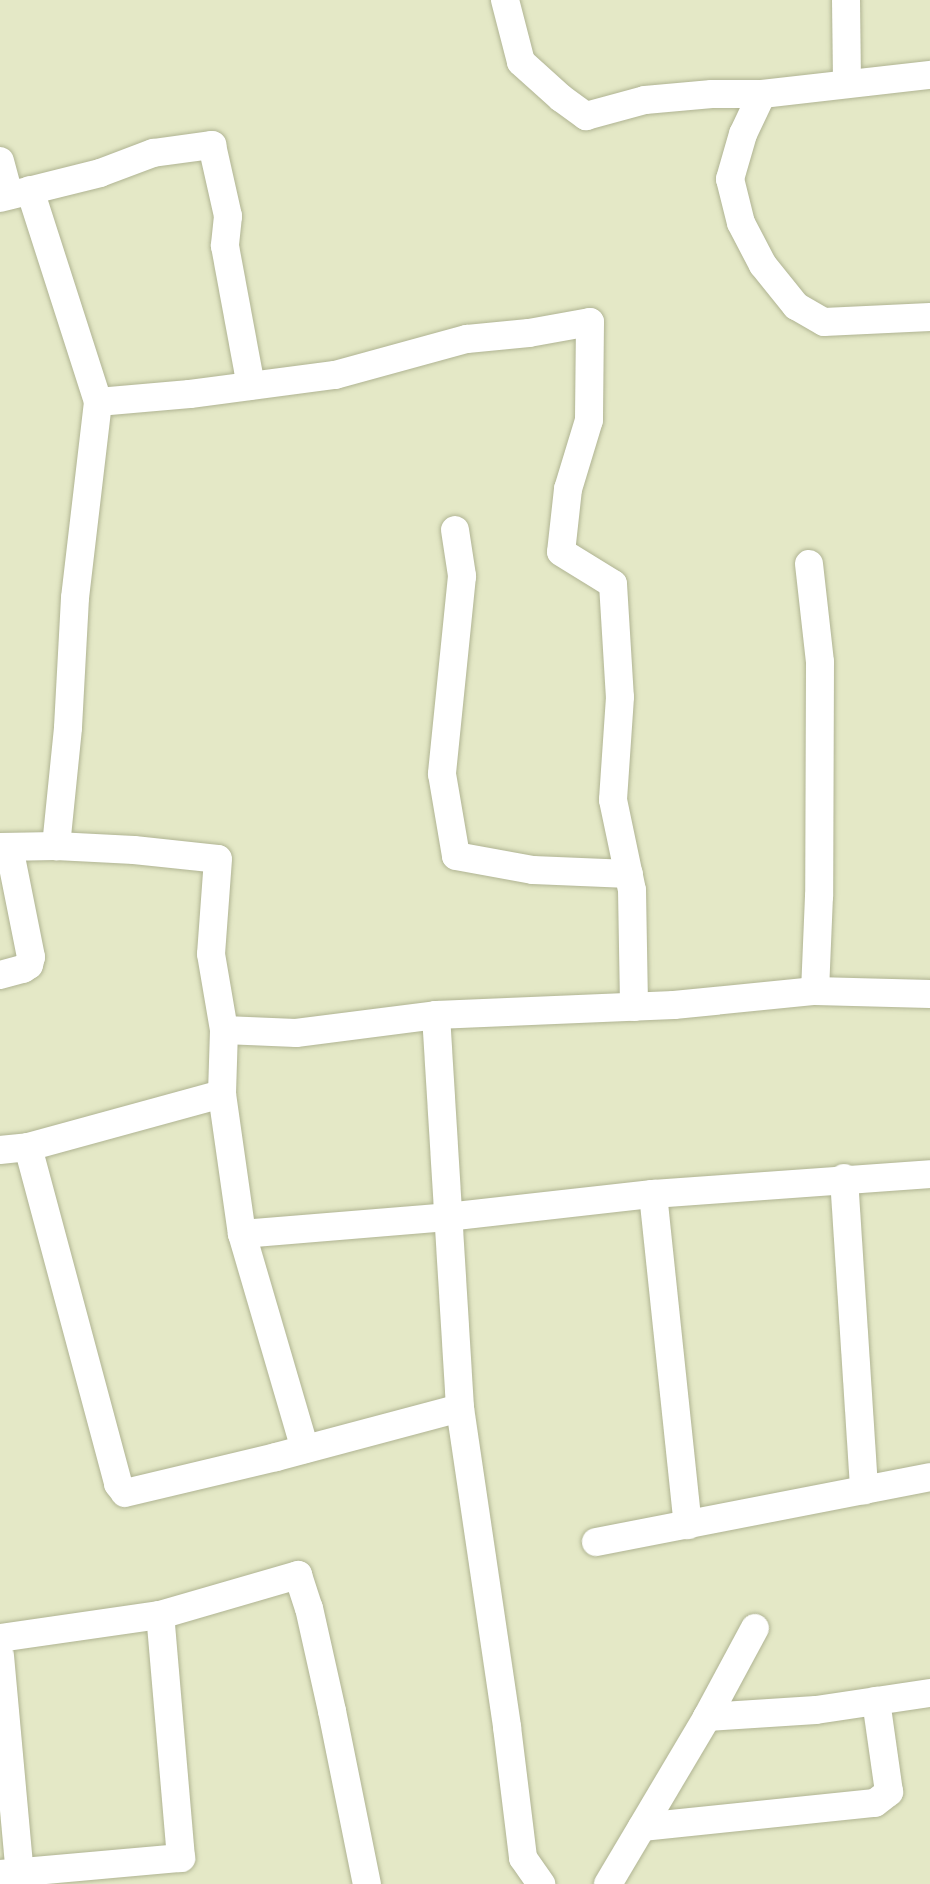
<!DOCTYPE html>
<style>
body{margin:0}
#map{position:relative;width:930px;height:1884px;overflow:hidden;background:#e4e8c6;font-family:"DM Sans",sans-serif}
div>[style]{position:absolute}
.roads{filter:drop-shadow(0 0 2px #b0b493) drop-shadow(0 0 2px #b0b493)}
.minor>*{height:28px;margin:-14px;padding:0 14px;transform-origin:14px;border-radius:14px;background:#fff}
span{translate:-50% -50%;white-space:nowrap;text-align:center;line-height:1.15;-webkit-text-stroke:6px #f1f5d3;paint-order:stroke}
</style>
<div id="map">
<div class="roads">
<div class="minor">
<i style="left:505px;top:0;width:64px;rotate:75.5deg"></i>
<i style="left:521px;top:62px;width:54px;rotate:42deg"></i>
<i style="left:561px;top:98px;width:31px;rotate:36deg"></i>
<i style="left:586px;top:116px;width:61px;rotate:-15.2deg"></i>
<i style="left:645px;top:100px;width:67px;rotate:-5.1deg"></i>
<i style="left:712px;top:94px;width:50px"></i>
<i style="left:762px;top:94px;width:169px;rotate:-6.5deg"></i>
<i style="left:846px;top:0;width:83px;rotate:89.3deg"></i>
<i style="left:762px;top:94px;width:44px;rotate:115.4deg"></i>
<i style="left:743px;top:134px;width:47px;rotate:106.1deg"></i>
<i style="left:730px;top:179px;width:45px;rotate:76deg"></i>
<i style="left:741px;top:223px;width:47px;rotate:62.4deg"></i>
<i style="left:763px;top:265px;width:53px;rotate:51.2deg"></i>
<i style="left:796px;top:306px;width:32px;rotate:30deg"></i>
<i style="left:824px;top:322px;width:106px;rotate:-2.7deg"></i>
<i style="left:0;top:161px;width:35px;rotate:75deg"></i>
<i style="left:30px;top:190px;width:223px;rotate:72.2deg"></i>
<i style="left:98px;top:402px;width:197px;rotate:96.7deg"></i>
<i style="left:75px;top:598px;width:130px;rotate:93.1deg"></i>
<i style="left:68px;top:728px;width:119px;rotate:95.8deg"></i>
<i style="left:0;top:198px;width:103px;rotate:-14deg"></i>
<i style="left:100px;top:173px;width:57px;rotate:-20.7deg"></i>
<i style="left:153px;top:153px;width:60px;rotate:-7.7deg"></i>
<i style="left:212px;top:145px;width:73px;rotate:77.3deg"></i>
<i style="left:228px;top:216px;width:30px;rotate:96deg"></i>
<i style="left:225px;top:246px;width:142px;rotate:79.5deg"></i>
<i style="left:98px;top:402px;width:92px;rotate:-5deg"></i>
<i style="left:190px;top:394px;width:146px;rotate:-7.5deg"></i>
<i style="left:335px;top:375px;width:137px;rotate:-15.3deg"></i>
<i style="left:467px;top:339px;width:62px;rotate:-5.5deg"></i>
<i style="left:529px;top:333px;width:62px;rotate:-10.2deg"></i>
<i style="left:590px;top:322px;width:98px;rotate:90.6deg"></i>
<i style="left:589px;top:420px;width:72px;rotate:106.9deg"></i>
<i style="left:568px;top:489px;width:63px;rotate:96.3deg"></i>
<i style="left:561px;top:552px;width:61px;rotate:31.6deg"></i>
<i style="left:613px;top:584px;width:113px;rotate:86.5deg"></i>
<i style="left:620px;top:697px;width:103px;rotate:93.9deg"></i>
<i style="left:613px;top:800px;width:92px;rotate:78.1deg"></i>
<i style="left:632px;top:890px;width:117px;rotate:89deg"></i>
<i style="left:455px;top:530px;width:47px;rotate:81.3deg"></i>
<i style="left:462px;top:576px;width:199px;rotate:95.8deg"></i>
<i style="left:442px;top:774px;width:83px;rotate:80.3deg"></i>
<i style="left:456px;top:856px;width:78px;rotate:10.3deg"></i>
<i style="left:533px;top:870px;width:96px;rotate:2.4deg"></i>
<i style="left:809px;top:564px;width:99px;rotate:83.6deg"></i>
<i style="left:820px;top:662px;width:234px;rotate:90.2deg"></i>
<i style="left:819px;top:896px;width:95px;rotate:92.4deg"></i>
<i style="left:0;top:847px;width:56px;rotate:-1deg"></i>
<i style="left:56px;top:846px;width:78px;rotate:2.9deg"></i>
<i style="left:134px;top:850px;width:84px;rotate:6.1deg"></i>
<i style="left:218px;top:859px;width:95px;rotate:94.2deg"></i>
<i style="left:211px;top:954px;width:77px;rotate:80.3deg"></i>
<i style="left:224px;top:1030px;width:72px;rotate:2.4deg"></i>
<i style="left:296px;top:1033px;width:141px;rotate:-7.3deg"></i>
<i style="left:436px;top:1015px;width:238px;rotate:-2.4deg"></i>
<i style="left:674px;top:1005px;width:142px;rotate:-5.7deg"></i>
<i style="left:815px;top:991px;width:115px;rotate:1.5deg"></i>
<i style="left:0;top:975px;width:24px;rotate:-15deg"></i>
<i style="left:23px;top:969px;width:7px;rotate:-34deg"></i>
<i style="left:29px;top:965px;width:8px;rotate:-76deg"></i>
<i style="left:31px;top:957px;width:112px;rotate:-101.3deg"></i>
<i style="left:436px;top:1015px;width:394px;rotate:86.5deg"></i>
<i style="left:224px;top:1030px;width:64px;rotate:91.8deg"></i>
<i style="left:222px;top:1094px;width:141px;rotate:81.9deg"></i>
<i style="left:242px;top:1234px;width:224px;rotate:73.7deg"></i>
<i style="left:28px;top:1147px;width:349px;rotate:75deg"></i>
<i style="left:118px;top:1484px;width:11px;rotate:52deg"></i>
<i style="left:125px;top:1493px;width:155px;rotate:-13.4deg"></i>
<i style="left:276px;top:1457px;width:190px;rotate:-14.9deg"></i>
<i style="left:460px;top:1408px;width:322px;rotate:81.6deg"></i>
<i style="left:507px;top:1727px;width:132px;rotate:83deg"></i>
<i style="left:523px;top:1858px;width:32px;rotate:55deg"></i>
<i style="left:0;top:1150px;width:28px;rotate:-6deg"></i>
<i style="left:28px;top:1147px;width:201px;rotate:-15.3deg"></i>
<i style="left:844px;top:1178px;width:313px;rotate:86.3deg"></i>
<i style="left:653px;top:1194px;width:333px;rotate:84deg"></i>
<i style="left:242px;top:1234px;width:206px;rotate:-4.7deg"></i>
<i style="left:447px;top:1217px;width:207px;rotate:-6.4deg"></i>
<i style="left:653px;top:1194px;width:278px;rotate:-4.1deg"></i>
<i style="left:596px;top:1542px;width:340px;rotate:-11deg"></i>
<i style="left:0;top:1638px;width:162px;rotate:-8.2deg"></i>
<i style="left:160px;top:1615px;width:144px;rotate:-16.2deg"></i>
<i style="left:298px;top:1575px;width:35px;rotate:72deg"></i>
<i style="left:309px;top:1608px;width:106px;rotate:77.4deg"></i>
<i style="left:332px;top:1711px;width:177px;rotate:78.6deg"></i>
<i style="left:0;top:1656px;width:219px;rotate:84.8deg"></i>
<i style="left:707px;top:1717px;width:109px;rotate:-3.7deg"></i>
<i style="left:816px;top:1710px;width:115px;rotate:-8.5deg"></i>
<i style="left:642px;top:1827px;width:234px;rotate:-5.9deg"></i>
<i style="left:875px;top:1803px;width:18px;rotate:-38deg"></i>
<i style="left:889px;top:1792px;width:92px;rotate:-98.1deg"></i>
<i style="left:0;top:1874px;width:182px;rotate:-5.1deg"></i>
<i style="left:181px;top:1858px;width:244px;rotate:-94.9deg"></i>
<i style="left:608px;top:1884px;width:194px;rotate:-59.3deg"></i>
<i style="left:707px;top:1717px;width:101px;rotate:-61.7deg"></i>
</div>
</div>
</div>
